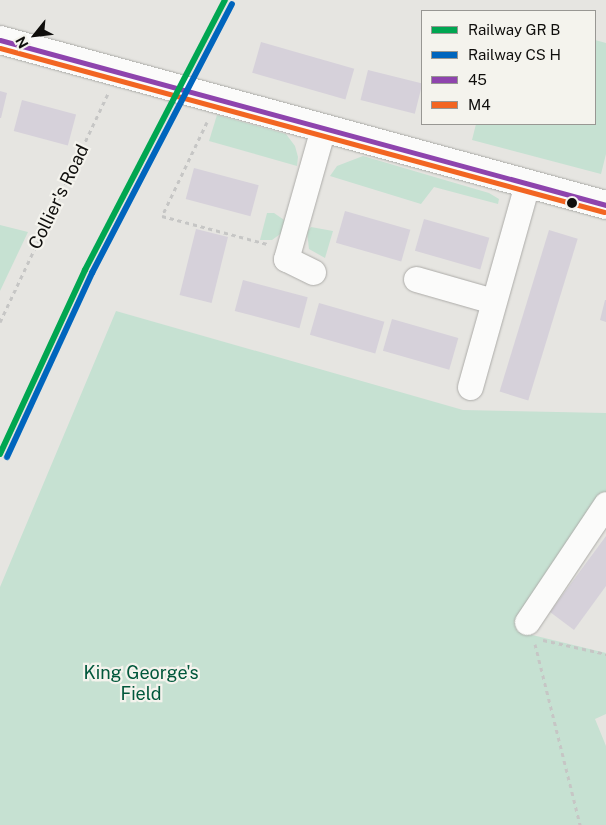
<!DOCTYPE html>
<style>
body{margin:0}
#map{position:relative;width:606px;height:825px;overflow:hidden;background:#e6e5e1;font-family:"Public Sans",sans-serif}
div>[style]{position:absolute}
.green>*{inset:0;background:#c6e1d2}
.building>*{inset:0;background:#d6d1da;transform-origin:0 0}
.path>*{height:3px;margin-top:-1.5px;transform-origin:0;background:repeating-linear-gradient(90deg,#c6c6c5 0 4px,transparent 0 8px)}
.roads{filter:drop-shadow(0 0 1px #acaba8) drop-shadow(0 0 1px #acaba8)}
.street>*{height:25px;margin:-12.5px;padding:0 12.5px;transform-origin:12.5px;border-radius:12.5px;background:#fbfbfa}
.secondary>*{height:28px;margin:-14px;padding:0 14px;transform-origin:14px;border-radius:14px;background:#fbfbfa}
.bus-1>*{height:5px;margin:-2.5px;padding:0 2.5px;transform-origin:2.5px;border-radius:2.5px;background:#8e44ad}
.bus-2>*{height:5px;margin:-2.5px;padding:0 2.5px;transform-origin:2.5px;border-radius:2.5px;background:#f26522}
.rail-1>*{height:6px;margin:-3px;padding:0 3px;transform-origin:3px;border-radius:3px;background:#00a651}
.rail-2>*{height:6px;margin:-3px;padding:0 3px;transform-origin:3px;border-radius:3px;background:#0065bd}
.dots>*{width:14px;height:14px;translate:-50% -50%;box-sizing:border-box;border:2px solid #f4f3ed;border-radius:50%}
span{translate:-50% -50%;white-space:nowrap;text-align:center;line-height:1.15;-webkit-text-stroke:4.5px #f4f3ed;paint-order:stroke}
.street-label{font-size:18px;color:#0f0e0c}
.park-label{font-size:18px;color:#01573b}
.legend{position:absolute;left:421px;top:10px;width:175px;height:115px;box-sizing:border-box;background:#f4f3ed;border:1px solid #989793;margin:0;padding:6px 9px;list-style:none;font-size:15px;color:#0f0e0c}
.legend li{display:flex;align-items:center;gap:10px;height:25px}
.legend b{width:25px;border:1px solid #989793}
.north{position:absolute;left:10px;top:10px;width:50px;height:50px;-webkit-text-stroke:4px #f4f3ed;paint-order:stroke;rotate:241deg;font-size:14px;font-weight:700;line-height:20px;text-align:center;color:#0f0e0c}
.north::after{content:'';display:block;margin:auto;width:18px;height:22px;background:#0f0e0c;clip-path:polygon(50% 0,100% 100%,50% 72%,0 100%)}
</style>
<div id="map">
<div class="green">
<i style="clip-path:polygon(595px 40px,606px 43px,606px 154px,601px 174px,472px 140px,476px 124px,595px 124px)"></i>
<i style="clip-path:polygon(217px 115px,286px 134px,295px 146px,298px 157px,297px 166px,209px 141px)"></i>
<i style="clip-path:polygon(363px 156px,489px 193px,499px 199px,498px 204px,434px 187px,421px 204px,330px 176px,337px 166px)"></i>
<i style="clip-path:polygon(267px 213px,274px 213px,287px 222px,283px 232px,272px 240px,260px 240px)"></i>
<i style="clip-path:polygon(0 225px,28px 232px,0 291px)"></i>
<i style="clip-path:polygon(311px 227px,333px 231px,325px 258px,309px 249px,307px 232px)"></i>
<i style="clip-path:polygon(116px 311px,463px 410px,606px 413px,606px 504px,520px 632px,606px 653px,606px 714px,595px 719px,606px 746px,606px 825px,0 825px,0 587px)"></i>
</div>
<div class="building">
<i style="left:261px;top:42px;width:97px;height:32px;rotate:16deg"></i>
<i style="left:368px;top:70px;width:56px;height:31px;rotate:14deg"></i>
<i style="clip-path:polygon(0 91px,7px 93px,1px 118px,0 118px)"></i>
<i style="left:22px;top:100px;width:56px;height:32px;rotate:15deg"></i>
<i style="left:194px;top:168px;width:67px;height:32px;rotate:15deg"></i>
<i style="left:345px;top:211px;width:68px;height:33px;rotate:16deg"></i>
<i style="left:424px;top:219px;width:68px;height:33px;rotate:16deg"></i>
<i style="left:196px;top:229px;width:33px;height:68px;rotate:14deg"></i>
<i style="left:549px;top:230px;width:30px;height:169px;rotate:17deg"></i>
<i style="left:243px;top:280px;width:67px;height:32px;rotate:15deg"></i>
<i style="clip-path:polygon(605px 300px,606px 300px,606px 322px,600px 320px)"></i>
<i style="left:319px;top:303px;width:68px;height:33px;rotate:16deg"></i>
<i style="left:392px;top:319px;width:69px;height:33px;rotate:16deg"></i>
<i style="clip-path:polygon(606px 536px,606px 586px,574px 630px,550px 612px)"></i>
</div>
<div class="path">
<i style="left:207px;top:122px;width:104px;rotate:115.6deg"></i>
<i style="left:162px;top:216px;width:109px;rotate:14.9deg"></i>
<i style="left:0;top:322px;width:252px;rotate:-64.7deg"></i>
<i style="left:543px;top:640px;width:65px;rotate:12.5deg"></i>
<i style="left:535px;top:644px;width:187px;rotate:76deg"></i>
</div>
<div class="roads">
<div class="street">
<i style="left:313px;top:272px;width:30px;rotate:-154deg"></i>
<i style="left:286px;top:259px;width:136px;rotate:-74.2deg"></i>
<i style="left:416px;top:279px;width:80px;rotate:15.9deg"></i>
<i style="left:470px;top:387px;width:211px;rotate:-74.3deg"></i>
<i style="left:527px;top:622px;width:142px;rotate:-56.2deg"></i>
</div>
<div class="secondary">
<i style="left:0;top:40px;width:628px;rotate:15.23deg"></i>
</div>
</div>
<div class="bus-1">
<i style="left:0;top:40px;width:628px;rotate:15.23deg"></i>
</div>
<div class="bus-2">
<i style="left:0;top:48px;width:626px;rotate:15.19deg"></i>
</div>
<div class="rail-1">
<i style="left:0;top:454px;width:203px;rotate:-65.2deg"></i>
<i style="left:85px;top:270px;width:304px;rotate:-62.6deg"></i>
</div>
<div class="rail-2">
<i style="left:7px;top:457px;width:203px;rotate:-65.2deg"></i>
<i style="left:92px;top:273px;width:303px;rotate:-62.5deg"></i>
</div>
<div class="dots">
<i style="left:572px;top:203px;background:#0f0e0c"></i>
</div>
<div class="street-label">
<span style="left:59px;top:197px;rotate:-64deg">Collier's Road</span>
</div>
<div class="park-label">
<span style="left:141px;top:684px">King George's<br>Field</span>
</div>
<ul class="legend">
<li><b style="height:6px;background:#00a651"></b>Railway GR B</li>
<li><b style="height:6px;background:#0065bd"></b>Railway CS H</li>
<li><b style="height:6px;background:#8e44ad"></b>45</li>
<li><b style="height:6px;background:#f26522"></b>M4</li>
</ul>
<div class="north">N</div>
</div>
